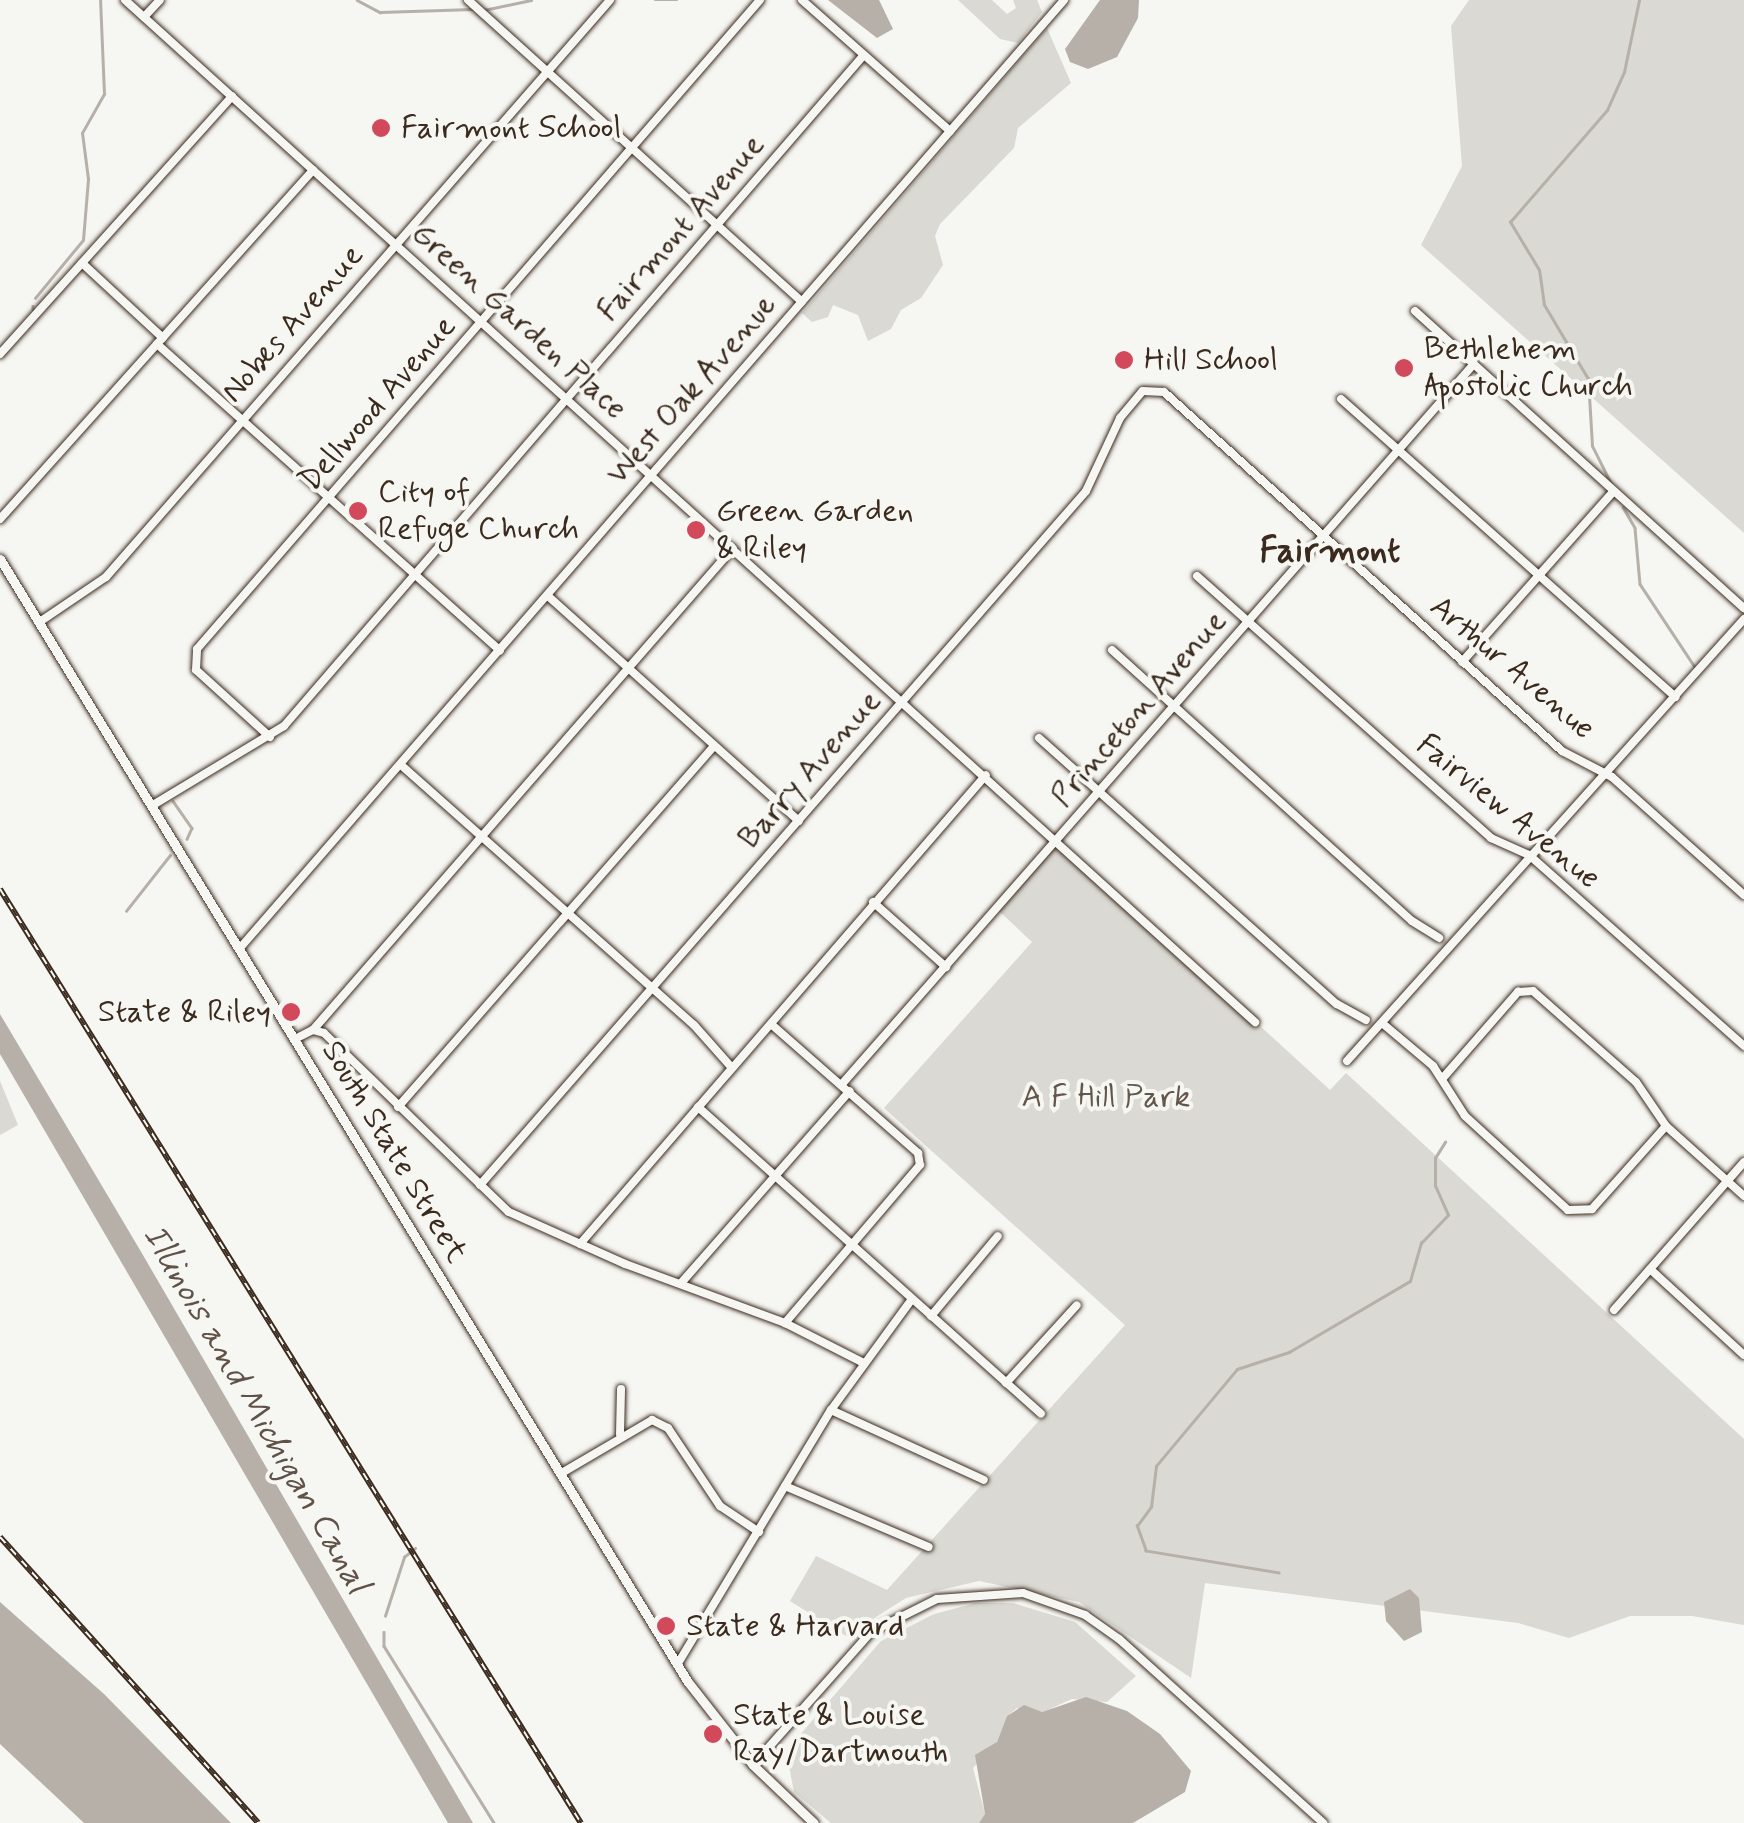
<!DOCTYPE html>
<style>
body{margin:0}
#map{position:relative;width:1744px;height:1823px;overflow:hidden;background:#f6f6f2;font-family:Mynerve,sans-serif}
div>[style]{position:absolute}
.green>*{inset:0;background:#dad9d3}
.water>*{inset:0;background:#b6b0a9}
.stream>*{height:2.5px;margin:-1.25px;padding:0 1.25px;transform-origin:1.25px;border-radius:1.25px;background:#b6b0a9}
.roads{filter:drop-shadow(0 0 2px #3b2a1e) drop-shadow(0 0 2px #3b2a1e)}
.minor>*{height:8px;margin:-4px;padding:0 4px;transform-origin:4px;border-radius:4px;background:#f6f6f2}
.major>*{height:9px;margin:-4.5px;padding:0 4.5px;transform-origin:4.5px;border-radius:4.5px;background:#f6f6f2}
.rail>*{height:6px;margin-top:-3px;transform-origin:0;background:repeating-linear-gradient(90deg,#f6f6f2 0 8px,#3b2a1e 0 16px);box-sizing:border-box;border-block:2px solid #3b2a1e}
.dots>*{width:28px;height:28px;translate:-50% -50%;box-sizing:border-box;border:5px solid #f6f6f2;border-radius:50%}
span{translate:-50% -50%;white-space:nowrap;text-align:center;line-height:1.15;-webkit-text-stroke:8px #f6f6f2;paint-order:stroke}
.poi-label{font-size:32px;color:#3b2a1e}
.left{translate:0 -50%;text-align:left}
.right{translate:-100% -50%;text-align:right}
.street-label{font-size:32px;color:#3b2a1e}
.park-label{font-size:32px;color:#63564b}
.neighbourhood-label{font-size:35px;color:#3b2a1e;font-weight:700}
.water-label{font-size:35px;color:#605248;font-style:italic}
</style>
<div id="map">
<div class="green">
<i style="clip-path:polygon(958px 0,992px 0,1007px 14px,1016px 8px,1013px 0,1037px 0,1042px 12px,1018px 43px,1000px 39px)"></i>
<i style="clip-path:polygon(1469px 0,1744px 0,1744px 533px,1421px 245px,1462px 166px,1451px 26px)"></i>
<i style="clip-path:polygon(1047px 28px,1071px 83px,1018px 128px,1014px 148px,940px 224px,935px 236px,943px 265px,921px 298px,901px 310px,891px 329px,868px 341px,858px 315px,833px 305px,828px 317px,812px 322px,802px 313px)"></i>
<i style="clip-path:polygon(1059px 842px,1330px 1090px,1346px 1073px,1744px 1439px,1744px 1625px,1692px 1616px,1630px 1616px,1569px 1638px,1518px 1623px,1205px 1583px,1191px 1678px,1079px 1602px,979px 1581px,906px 1598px,846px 1636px,790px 1601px,816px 1556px,887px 1590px,1125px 1325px,884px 1108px,1032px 942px,998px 910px)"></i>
<i style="clip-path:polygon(0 1081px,18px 1125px,0 1135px)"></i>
<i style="clip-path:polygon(976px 1603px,1013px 1603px,1075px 1622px,1136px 1676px,1107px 1702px,1072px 1699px,1043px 1712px,1017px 1708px,1007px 1716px,997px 1742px,973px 1768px,985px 1814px,979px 1823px,831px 1823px,794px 1792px,786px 1751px,881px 1641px,934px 1614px)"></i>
</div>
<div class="water">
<i style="clip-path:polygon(828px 0,879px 0,893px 29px,877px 38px)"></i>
<i style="clip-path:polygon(1100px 0,1139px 0,1138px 18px,1117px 57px,1088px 69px,1070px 62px,1065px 49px)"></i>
<i style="clip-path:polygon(0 1014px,140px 1250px,473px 1823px,448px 1823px,0 1054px)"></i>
<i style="clip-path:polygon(1410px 1589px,1419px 1598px,1422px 1632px,1404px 1641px,1386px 1621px,1384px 1602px)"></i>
<i style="clip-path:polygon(0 1602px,104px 1694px,231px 1823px,84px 1823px,0 1744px)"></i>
<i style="clip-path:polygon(1086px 1697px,1127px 1711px,1160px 1734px,1191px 1771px,1185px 1792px,1133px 1823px,979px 1823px,985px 1814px,975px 1755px,997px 1742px,1007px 1716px,1024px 1705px,1042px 1712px)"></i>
</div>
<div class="stream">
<i style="left:357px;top:0;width:26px;rotate:28deg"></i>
<i style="left:380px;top:12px;width:93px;rotate:-1.8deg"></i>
<i style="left:655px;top:0;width:22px"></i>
<i style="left:484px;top:10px;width:48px;rotate:-12deg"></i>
<i style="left:35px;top:298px;width:75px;rotate:-50.4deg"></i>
<i style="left:83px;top:240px;width:61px;rotate:-85.3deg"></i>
<i style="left:88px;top:179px;width:46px;rotate:-97.4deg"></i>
<i style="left:82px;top:133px;width:45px;rotate:-60.6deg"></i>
<i style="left:104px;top:94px;width:94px;rotate:-92.4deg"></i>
<i style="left:33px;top:306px;width:3px;rotate:90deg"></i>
<i style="left:1611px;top:484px;width:42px;rotate:-116.6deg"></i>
<i style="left:1592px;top:446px;width:67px;rotate:-93.4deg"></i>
<i style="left:1588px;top:379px;width:86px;rotate:-120.7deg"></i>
<i style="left:1544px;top:305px;width:35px;rotate:-98deg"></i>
<i style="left:1539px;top:270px;width:56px;rotate:-121.1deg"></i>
<i style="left:1510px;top:222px;width:148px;rotate:-49.1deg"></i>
<i style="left:1607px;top:110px;width:42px;rotate:-65.9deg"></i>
<i style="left:1624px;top:72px;width:74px;rotate:-78.2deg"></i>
<i style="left:1623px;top:507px;width:24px;rotate:60deg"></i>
<i style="left:1635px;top:528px;width:56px;rotate:84.9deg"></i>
<i style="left:1640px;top:584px;width:100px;rotate:56.5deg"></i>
<i style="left:173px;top:801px;width:33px;rotate:55deg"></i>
<i style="left:192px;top:828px;width:12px;rotate:114deg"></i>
<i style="left:126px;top:911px;width:71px;rotate:-51.8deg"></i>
<i style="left:1279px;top:1573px;width:135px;rotate:-170.6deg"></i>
<i style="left:1146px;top:1551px;width:27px;rotate:-110deg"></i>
<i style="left:1137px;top:1526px;width:24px;rotate:-54deg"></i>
<i style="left:1151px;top:1507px;width:41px;rotate:-83deg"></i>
<i style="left:1156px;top:1466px;width:126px;rotate:-50.1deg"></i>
<i style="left:1237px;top:1369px;width:55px;rotate:-18.1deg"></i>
<i style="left:1289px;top:1352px;width:140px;rotate:-30.4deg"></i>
<i style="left:1410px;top:1281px;width:40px;rotate:-74deg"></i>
<i style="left:1421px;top:1243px;width:39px;rotate:-46deg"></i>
<i style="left:1448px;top:1215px;width:32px;rotate:-114deg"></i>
<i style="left:1435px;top:1186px;width:28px;rotate:-90deg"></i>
<i style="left:1435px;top:1158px;width:19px;rotate:-58deg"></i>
<i style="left:385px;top:1616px;width:62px;rotate:-72.1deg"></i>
<i style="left:404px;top:1557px;width:14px;rotate:-39deg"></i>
<i style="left:384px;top:1632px;width:14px;rotate:90deg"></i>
<i style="left:384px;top:1646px;width:208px;rotate:58.1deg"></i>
</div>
<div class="roads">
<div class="minor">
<i style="left:125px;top:0;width:1524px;rotate:42.13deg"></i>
<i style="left:468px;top:0;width:450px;rotate:42.1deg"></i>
<i style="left:802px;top:0;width:198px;rotate:41.5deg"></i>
<i style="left:144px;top:17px;width:23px;rotate:-47deg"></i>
<i style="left:82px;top:263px;width:110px;rotate:42.8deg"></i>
<i style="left:1415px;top:311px;width:443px;rotate:42.1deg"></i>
<i style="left:157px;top:344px;width:460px;rotate:41.8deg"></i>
<i style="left:0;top:354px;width:347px;rotate:-48deg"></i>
<i style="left:1341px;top:399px;width:448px;rotate:41.7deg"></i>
<i style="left:0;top:519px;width:469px;rotate:-48.1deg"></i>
<i style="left:1197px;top:576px;width:394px;rotate:41.7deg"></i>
<i style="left:1491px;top:838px;width:42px;rotate:24.1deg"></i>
<i style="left:1529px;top:855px;width:288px;rotate:41.6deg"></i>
<i style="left:548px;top:596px;width:337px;rotate:41.9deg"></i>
<i style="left:41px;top:621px;width:78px;rotate:-34.1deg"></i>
<i style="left:106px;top:577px;width:766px;rotate:-48.86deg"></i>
<i style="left:1112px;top:650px;width:404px;rotate:42.1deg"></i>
<i style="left:1412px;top:921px;width:32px;rotate:32deg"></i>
<i style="left:1462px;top:662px;width:227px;rotate:-48.4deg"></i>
<i style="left:270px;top:737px;width:100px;rotate:-137.8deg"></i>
<i style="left:196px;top:670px;width:21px;rotate:-87deg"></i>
<i style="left:197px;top:649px;width:859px;rotate:-49.06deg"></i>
<i style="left:1039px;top:738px;width:399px;rotate:41.8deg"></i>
<i style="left:1337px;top:1004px;width:33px;rotate:29deg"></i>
<i style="left:401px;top:765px;width:392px;rotate:41.6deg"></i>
<i style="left:694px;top:1025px;width:57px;rotate:48.5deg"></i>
<i style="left:153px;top:805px;width:153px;rotate:-31.1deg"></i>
<i style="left:284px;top:726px;width:886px;rotate:-49.17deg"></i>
<i style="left:873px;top:902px;width:98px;rotate:41.7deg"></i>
<i style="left:240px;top:948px;width:1256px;rotate:-49deg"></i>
<i style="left:1382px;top:1023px;width:67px;rotate:40.1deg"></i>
<i style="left:1433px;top:1066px;width:59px;rotate:57.4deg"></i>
<i style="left:1465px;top:1116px;width:139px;rotate:42.4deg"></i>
<i style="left:1568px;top:1210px;width:24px;rotate:-2deg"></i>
<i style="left:1592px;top:1209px;width:111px;rotate:-48.3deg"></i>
<i style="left:771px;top:1024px;width:196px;rotate:41.3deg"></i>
<i style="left:918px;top:1153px;width:12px;rotate:81deg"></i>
<i style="left:920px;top:1165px;width:208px;rotate:130.5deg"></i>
<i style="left:313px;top:1030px;width:11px;rotate:15deg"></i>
<i style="left:324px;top:1033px;width:257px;rotate:44.1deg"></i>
<i style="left:509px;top:1212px;width:127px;rotate:24.1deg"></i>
<i style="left:625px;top:1264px;width:171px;rotate:20.2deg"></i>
<i style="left:785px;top:1323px;width:89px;rotate:26.9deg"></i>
<i style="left:295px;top:1039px;width:20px;rotate:-27deg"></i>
<i style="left:313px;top:1030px;width:639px;rotate:-48.93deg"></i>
<i style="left:1347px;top:1061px;width:594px;rotate:-48.07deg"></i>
<i style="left:1442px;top:1079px;width:116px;rotate:-48.9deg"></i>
<i style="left:1518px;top:992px;width:15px;rotate:-4deg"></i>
<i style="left:1533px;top:991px;width:137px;rotate:41.5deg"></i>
<i style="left:1636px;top:1082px;width:53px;rotate:55.7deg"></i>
<i style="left:1666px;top:1126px;width:105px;rotate:41.9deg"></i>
<i style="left:842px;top:1084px;width:957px;rotate:-48.73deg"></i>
<i style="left:398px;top:1107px;width:480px;rotate:-48.8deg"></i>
<i style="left:698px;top:1107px;width:460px;rotate:41.8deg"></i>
<i style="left:480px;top:1185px;width:921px;rotate:-48.87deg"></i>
<i style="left:1086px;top:491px;width:81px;rotate:-65deg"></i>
<i style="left:1120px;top:418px;width:35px;rotate:-50deg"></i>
<i style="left:1143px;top:391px;width:21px;rotate:3deg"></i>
<i style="left:1164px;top:392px;width:536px;rotate:42.05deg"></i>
<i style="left:1562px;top:751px;width:56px;rotate:27.5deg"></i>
<i style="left:1612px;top:777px;width:177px;rotate:41.8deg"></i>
<i style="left:580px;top:1244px;width:620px;rotate:-49.12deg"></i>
<i style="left:1650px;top:1269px;width:127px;rotate:42.5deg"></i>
<i style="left:682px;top:1282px;width:254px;rotate:-48.7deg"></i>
<i style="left:1614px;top:1310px;width:197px;rotate:-48.7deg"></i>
<i style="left:931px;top:1316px;width:104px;rotate:-50.1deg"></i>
<i style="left:1006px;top:1383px;width:105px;rotate:-47.7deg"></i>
<i style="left:831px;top:1410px;width:168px;rotate:24.6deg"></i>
<i style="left:620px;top:1434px;width:45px;rotate:-88.7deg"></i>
<i style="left:560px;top:1474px;width:107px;rotate:-30.4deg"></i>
<i style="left:652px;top:1420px;width:18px;rotate:27deg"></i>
<i style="left:668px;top:1428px;width:94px;rotate:56.3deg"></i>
<i style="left:720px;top:1506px;width:47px;rotate:33.7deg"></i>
<i style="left:785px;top:1486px;width:156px;rotate:23deg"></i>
<i style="left:677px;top:1665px;width:298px;rotate:-58.9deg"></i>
<i style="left:831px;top:1410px;width:137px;rotate:-53.9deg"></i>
<i style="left:753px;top:1765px;width:178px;rotate:-48.4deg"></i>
<i style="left:871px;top:1632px;width:74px;rotate:-26.6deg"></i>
<i style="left:937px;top:1599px;width:86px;rotate:-4deg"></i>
<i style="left:1023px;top:1593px;width:66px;rotate:19.5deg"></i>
<i style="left:1085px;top:1615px;width:42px;rotate:35.2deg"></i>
<i style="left:1119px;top:1639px;width:275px;rotate:42deg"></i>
</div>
<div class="major">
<i style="left:0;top:559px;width:1317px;rotate:58.51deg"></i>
<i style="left:688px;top:1682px;width:105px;rotate:51.9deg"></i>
<i style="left:753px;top:1765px;width:84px;rotate:43.6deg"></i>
</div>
</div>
<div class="rail">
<i style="left:0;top:889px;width:1100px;rotate:58.12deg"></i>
<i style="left:0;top:1537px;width:385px;rotate:47.9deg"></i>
</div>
<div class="dots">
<i style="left:381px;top:128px;background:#d1495b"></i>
<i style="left:1124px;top:360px;background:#d1495b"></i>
<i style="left:1404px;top:368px;background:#d1495b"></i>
<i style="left:358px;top:511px;background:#d1495b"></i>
<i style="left:696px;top:530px;background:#d1495b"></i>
<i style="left:291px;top:1012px;background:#d1495b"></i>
<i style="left:666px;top:1626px;background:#d1495b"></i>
<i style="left:713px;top:1734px;background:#d1495b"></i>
</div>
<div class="poi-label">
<span class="left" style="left:401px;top:128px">Fairmont School</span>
<span class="left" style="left:1424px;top:368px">Bethlehem<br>Apostolic Church</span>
<span class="left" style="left:1144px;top:360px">Hill School</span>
<span class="left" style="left:378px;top:511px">City of<br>Refuge Church</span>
<span class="left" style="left:716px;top:530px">Green Garden<br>&amp; Riley</span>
<span class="right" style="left:271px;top:1012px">State &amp; Riley</span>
<span class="left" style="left:686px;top:1626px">State &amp; Harvard</span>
<span class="left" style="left:733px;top:1734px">State &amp; Louise<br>Ray/Dartmouth</span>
</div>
<div class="street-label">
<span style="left:681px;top:228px;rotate:-49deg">Fairmont Avenue</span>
<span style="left:519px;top:321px;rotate:42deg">Green Garden Place</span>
<span style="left:293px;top:324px;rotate:-49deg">Nobes Avenue</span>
<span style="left:692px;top:390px;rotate:-49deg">West Oak Avenue</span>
<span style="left:378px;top:404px;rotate:-49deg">Dellwood Avenue</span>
<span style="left:1512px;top:668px;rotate:40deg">Arthur Avenue</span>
<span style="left:1139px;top:709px;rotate:-49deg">Princeton Avenue</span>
<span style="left:810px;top:770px;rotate:-49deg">Barry Avenue</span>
<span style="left:1508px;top:812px;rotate:39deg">Fairview Avenue</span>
<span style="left:394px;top:1152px;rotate:59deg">South State Street</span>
</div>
<div class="park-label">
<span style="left:1106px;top:1097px">A F Hill Park</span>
</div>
<div class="neighbourhood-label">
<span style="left:1330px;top:551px">Fairmont</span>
</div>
<div class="water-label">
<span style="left:256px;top:1409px;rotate:60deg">Illinois and Michigan Canal</span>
</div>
</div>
